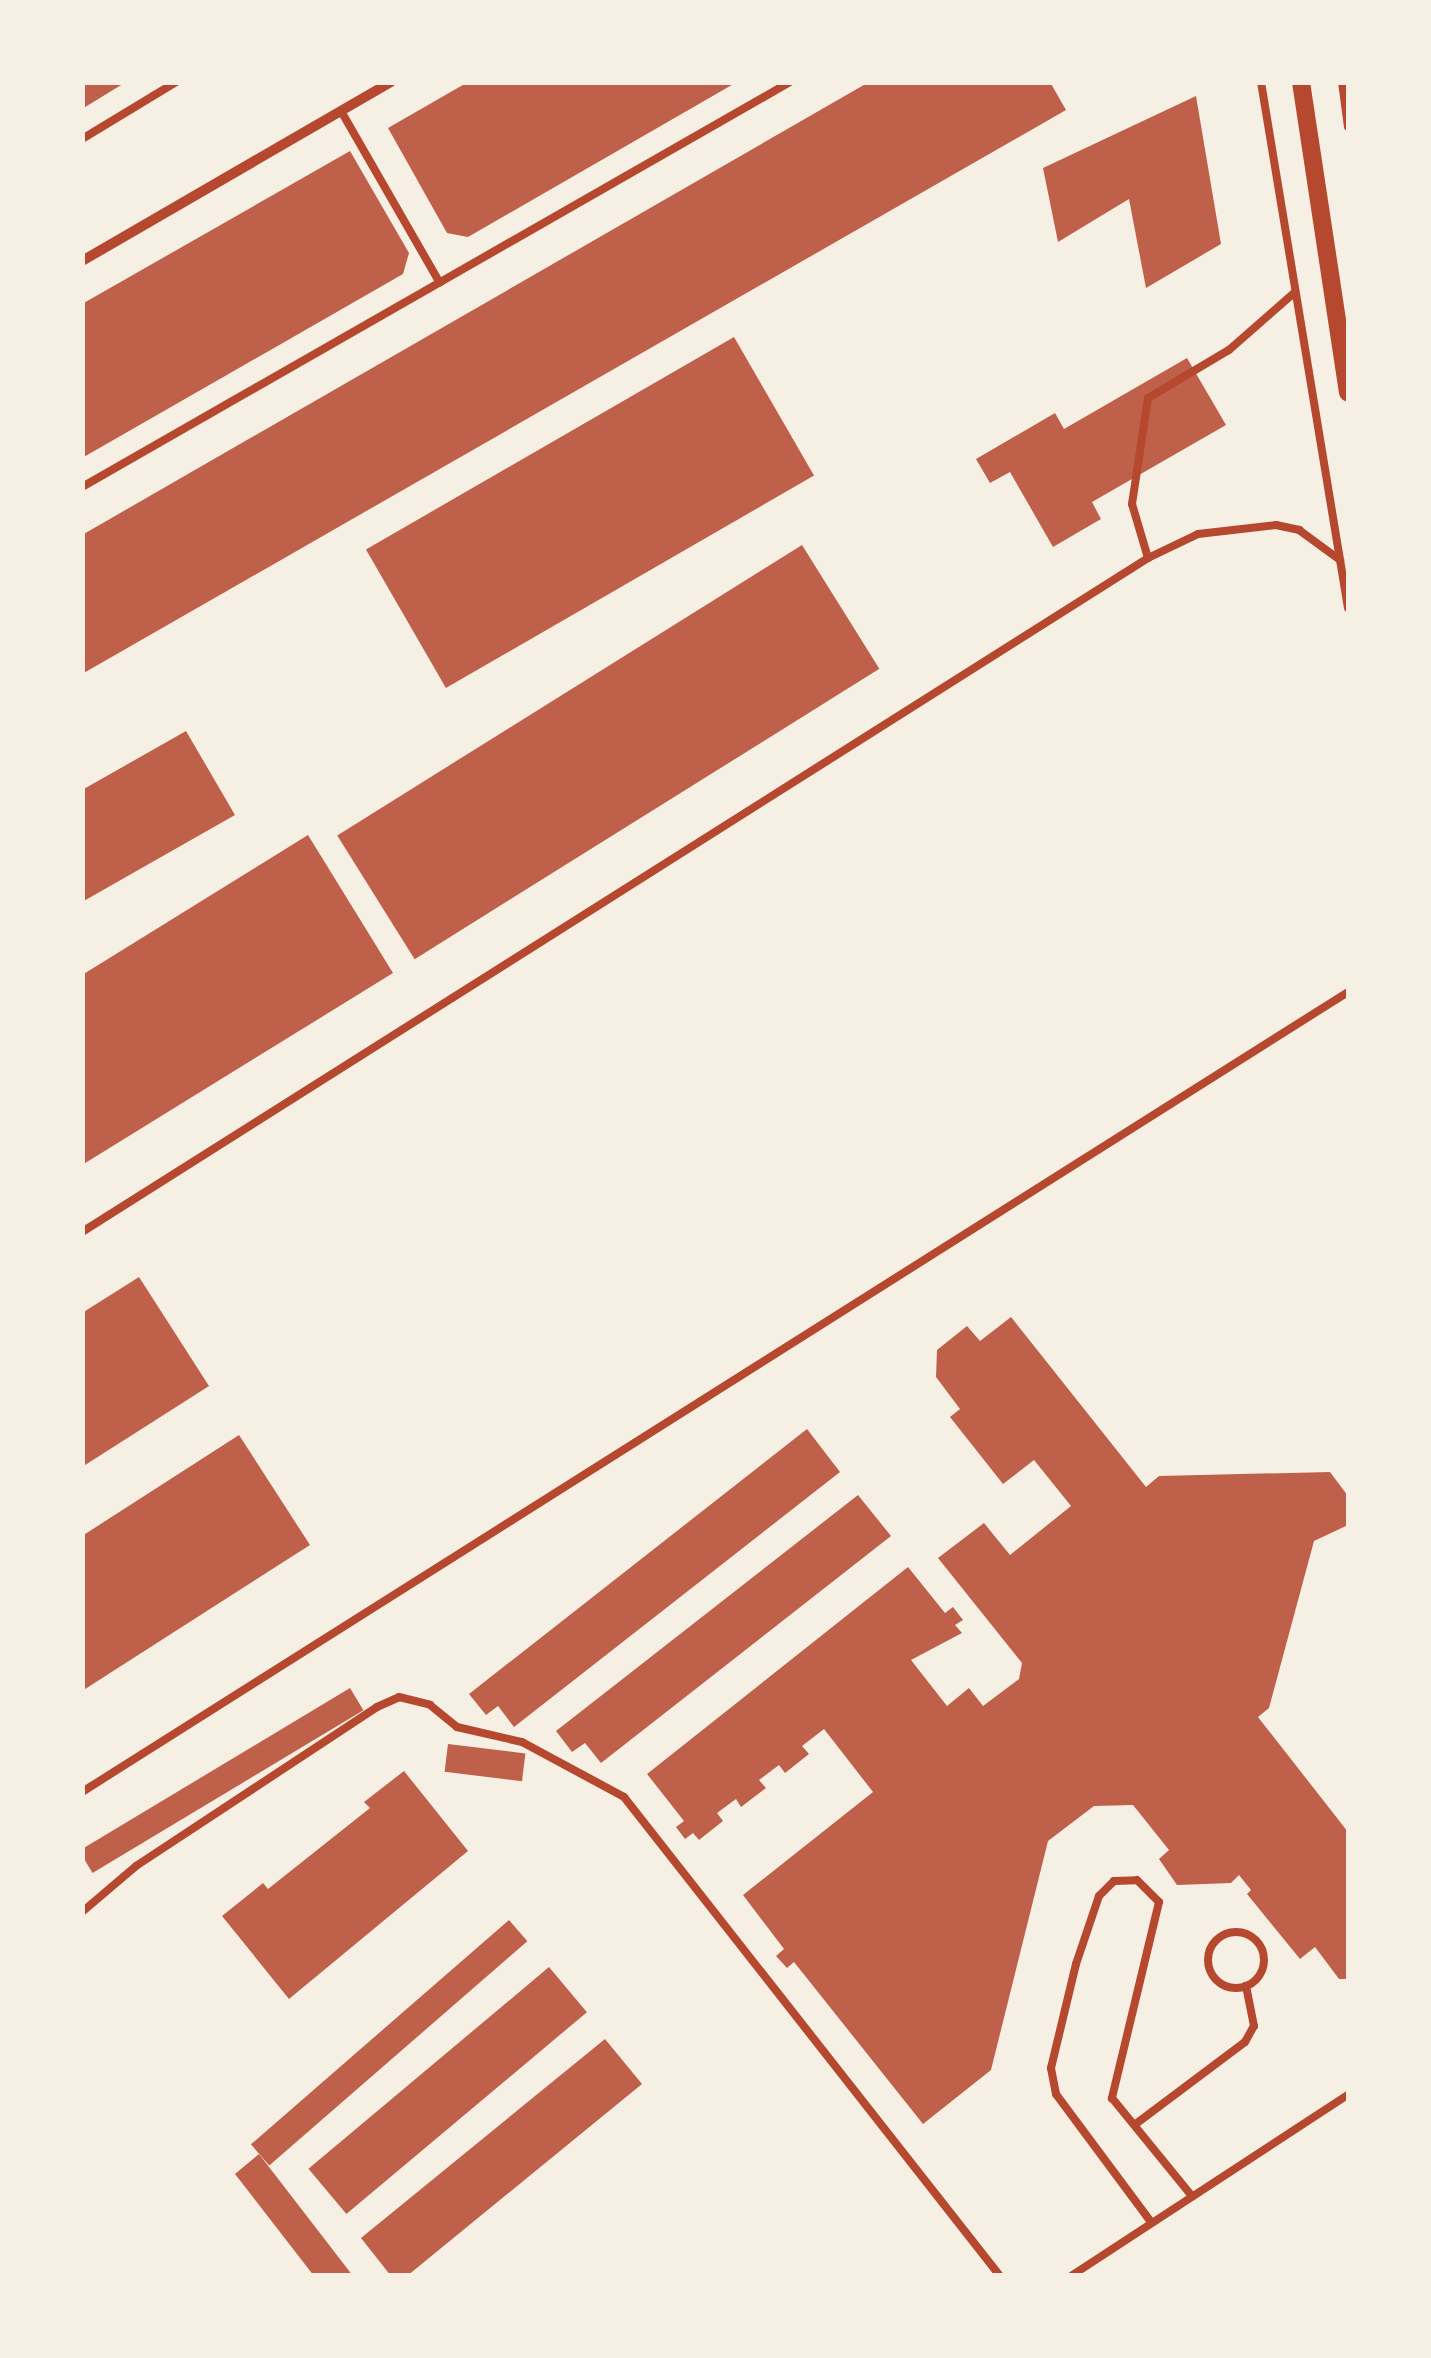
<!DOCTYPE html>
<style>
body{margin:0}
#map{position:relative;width:1431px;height:2358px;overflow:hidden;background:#f6efe4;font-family:Georgia,serif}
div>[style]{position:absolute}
.building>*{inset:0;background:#bf614a;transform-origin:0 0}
.service>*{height:8px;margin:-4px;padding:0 4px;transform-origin:4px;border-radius:4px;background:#b5482f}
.service>.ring{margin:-4px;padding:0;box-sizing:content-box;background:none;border:8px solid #b5482f;border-radius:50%}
.minor>*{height:10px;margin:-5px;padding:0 5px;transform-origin:5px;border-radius:5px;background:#b5482f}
.tertiary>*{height:18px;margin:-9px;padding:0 9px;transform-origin:9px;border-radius:9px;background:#b5482f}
span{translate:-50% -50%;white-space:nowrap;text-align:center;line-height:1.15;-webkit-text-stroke:10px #f6efe4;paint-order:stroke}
.frame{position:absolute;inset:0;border:85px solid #f6efe4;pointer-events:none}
</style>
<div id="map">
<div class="building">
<i style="clip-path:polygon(82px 82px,126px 82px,82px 109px)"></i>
<i style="clip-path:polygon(468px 82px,737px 82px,468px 237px,447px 233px,388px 128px)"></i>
<i style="clip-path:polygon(869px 82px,1050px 82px,1066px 110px,82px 674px,82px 535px)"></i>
<i style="clip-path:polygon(1196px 96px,1221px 244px,1146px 288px,1129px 199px,1058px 242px,1043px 168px)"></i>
<i style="clip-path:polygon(350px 151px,409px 253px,403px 274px,82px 458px,82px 304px)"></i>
<i style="left:734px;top:337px;width:160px;height:425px;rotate:60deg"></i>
<i style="clip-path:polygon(1187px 358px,1226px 425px,1092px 502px,1101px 519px,1053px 547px,1010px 472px,990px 483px,976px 459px,1055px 413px,1064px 429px)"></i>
<i style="left:802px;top:545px;width:146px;height:548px;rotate:58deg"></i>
<i style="clip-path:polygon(186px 731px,235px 815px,82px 902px,82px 790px)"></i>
<i style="clip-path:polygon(308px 835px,393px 973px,82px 1165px,82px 975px)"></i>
<i style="clip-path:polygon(139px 1277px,209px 1386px,82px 1467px,82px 1313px)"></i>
<i style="clip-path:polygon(1011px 1317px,1146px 1487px,1159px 1476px,1330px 1472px,1348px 1496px,1348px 1525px,1314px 1541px,1269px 1708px,1258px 1717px,1348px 1832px,1348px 1979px,1339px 1979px,1315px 1947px,1300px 1959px,1247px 1894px,1251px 1890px,1239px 1875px,1231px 1883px,1177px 1885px,1159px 1859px,1169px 1850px,1133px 1805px,1094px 1806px,1048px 1841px,991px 2070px,923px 2124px,794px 1962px,787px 1968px,776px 1956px,784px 1949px,743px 1895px,873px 1792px,824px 1729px,802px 1746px,809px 1754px,785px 1773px,779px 1765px,759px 1780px,766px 1788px,741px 1807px,736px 1799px,717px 1813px,723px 1821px,699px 1840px,693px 1833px,685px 1839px,676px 1827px,684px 1821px,647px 1774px,908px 1567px,945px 1613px,953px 1607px,963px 1620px,955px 1625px,962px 1633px,911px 1660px,947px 1706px,969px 1688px,983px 1706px,1019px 1679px,1022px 1663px,938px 1558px,984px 1523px,1010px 1555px,1071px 1506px,1034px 1460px,1003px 1484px,950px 1417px,960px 1409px,936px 1377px,937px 1350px,967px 1326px,980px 1341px)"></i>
<i style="clip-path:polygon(807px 1429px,840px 1472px,514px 1727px,498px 1706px,486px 1715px,469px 1694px)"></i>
<i style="clip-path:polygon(239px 1435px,310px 1545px,82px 1691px,82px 1536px)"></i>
<i style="clip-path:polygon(858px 1495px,891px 1536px,601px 1763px,585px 1743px,572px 1752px,556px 1731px)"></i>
<i style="left:350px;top:1688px;width:26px;height:316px;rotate:59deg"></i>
<i style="left:448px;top:1744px;width:78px;height:28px;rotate:7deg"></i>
<i style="clip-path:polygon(404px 1771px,468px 1851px,289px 1999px,222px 1916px,263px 1883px,268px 1889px,370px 1808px,364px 1802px)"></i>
<i style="left:509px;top:1920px;width:28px;height:342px;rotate:49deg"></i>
<i style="left:549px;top:1967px;width:59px;height:314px;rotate:50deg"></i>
<i style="clip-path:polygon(605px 2039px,642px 2084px,407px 2276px,391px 2276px,361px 2238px)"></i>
<i style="clip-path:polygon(259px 2154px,353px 2276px,314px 2276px,235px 2174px)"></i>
</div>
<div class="service">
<i style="left:1261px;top:82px;width:533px;rotate:80.61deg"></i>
<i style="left:1342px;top:82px;width:45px;rotate:82.4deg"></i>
<i style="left:341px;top:111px;width:198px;rotate:60.1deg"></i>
<i style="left:82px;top:139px;width:110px;rotate:-31.2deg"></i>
<i style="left:82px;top:487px;width:816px;rotate:-29.77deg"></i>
<i style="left:1148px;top:558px;width:56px;rotate:-106.5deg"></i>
<i style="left:1132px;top:504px;width:107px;rotate:-81.4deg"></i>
<i style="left:1148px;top:398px;width:94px;rotate:-30.7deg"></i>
<i style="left:1229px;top:350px;width:88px;rotate:-41.3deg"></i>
<i style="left:82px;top:1232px;width:1261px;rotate:-32.3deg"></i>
<i style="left:1148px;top:558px;width:55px;rotate:-25.6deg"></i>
<i style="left:1198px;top:534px;width:79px;rotate:-6.6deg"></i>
<i style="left:1276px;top:525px;width:24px;rotate:12deg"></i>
<i style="left:1299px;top:530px;width:51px;rotate:36.2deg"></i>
<i style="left:82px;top:1792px;width:1498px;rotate:-32.29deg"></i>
<i style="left:82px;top:1912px;width:71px;rotate:-40.4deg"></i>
<i style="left:136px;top:1866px;width:289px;rotate:-33.4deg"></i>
<i style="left:377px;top:1707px;width:24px;rotate:-24deg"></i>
<i style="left:399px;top:1697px;width:32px;rotate:14deg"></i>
<i style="left:430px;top:1705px;width:35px;rotate:39deg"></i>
<i style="left:457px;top:1727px;width:67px;rotate:13deg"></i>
<i style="left:522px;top:1742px;width:116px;rotate:28.3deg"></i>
<i style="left:624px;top:1797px;width:609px;rotate:51.87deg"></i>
<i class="ring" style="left:1208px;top:1932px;width:48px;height:48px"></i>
<i style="left:1137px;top:2123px;width:135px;rotate:-36.9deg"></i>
<i style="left:1245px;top:2042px;width:18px;rotate:-61deg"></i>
<i style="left:1254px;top:2026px;width:41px;rotate:-101.3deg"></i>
<i style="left:1151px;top:2222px;width:159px;rotate:-126.6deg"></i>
<i style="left:1056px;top:2094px;width:26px;rotate:-101deg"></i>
<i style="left:1051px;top:2068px;width:107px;rotate:-76.5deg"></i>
<i style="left:1076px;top:1964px;width:72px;rotate:-71.3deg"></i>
<i style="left:1099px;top:1896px;width:21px;rotate:-45deg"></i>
<i style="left:1114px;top:1881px;width:23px;rotate:-2deg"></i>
<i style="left:1137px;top:1880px;width:31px;rotate:45deg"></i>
<i style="left:1159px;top:1902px;width:202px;rotate:103.5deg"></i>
<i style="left:1112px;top:2098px;width:127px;rotate:50.8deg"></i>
<i style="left:1071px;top:2276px;width:331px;rotate:-33.2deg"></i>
</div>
<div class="minor">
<i style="left:82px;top:261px;width:357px;rotate:-30.1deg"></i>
</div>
<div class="tertiary">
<i style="left:1301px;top:82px;width:314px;rotate:81.4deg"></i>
</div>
<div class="frame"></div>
</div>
